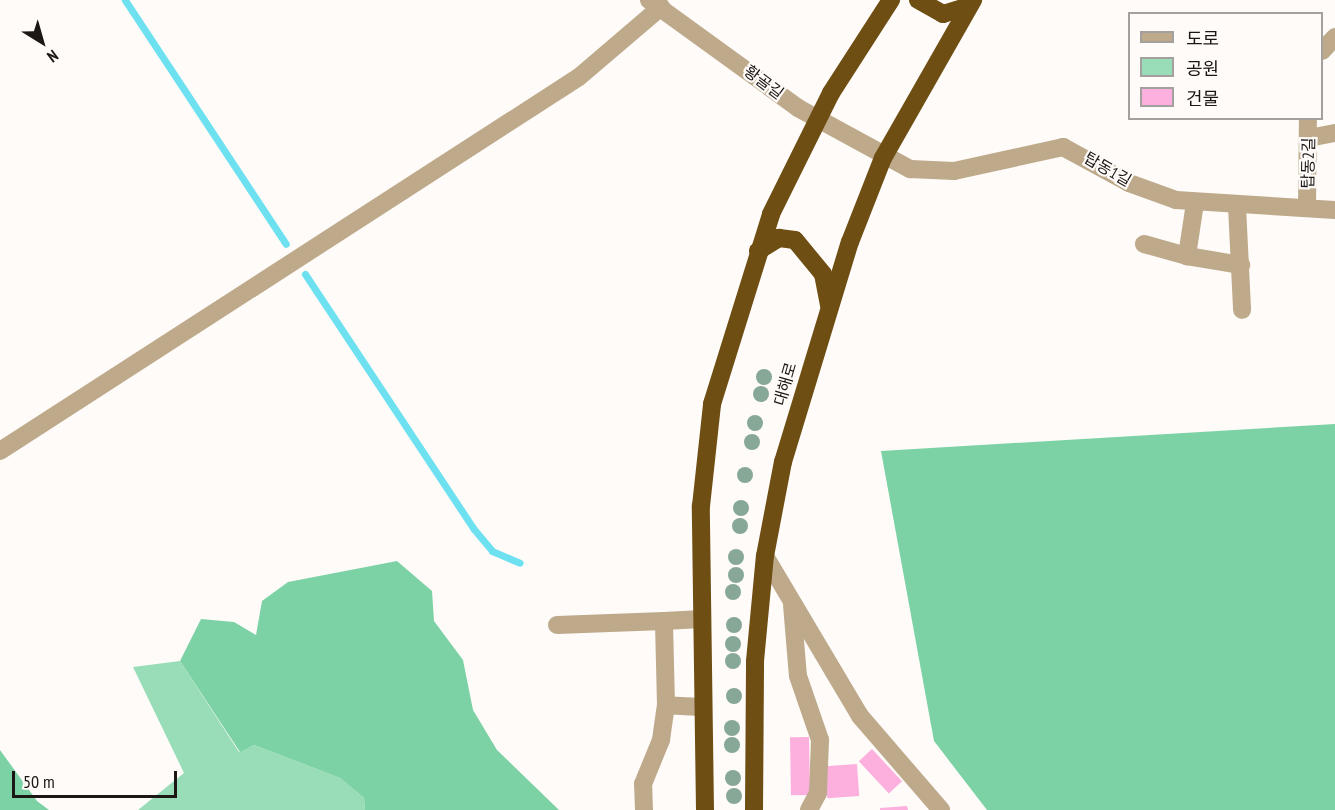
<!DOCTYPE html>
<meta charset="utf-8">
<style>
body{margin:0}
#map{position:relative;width:1335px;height:810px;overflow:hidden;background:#fefbf9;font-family:"PT Sans Narrow","Noto Sans KR",sans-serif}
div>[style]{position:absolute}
.green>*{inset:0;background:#98ddb7}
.forest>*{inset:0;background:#7cd2a5}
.stream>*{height:7px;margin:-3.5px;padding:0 3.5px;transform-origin:3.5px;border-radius:3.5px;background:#6ee1f1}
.building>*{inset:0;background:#fdb0de;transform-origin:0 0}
.minor>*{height:18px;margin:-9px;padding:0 9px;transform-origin:9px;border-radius:9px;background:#beaa8b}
.highway>*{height:18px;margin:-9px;padding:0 9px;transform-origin:9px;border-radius:9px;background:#6e4e12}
.trees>*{width:16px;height:16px;margin:-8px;border-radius:50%;background:#87a897}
span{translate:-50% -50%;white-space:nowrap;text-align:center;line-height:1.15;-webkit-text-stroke:4.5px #fefbf9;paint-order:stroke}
.street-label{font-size:16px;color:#1c1715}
.legend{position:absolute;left:1128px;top:12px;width:195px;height:108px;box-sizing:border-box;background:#fefbf9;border:2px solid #a4a09e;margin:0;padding:8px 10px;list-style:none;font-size:18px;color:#1c1715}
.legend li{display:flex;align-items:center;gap:12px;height:30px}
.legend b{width:30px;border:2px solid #a4a09e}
.north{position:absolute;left:12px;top:12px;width:60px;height:60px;-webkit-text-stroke:4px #fefbf9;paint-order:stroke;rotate:143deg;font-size:16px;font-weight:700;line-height:24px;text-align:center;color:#1c1715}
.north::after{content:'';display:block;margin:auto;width:21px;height:27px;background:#1c1715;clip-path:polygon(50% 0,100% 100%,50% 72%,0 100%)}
.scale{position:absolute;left:12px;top:771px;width:165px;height:27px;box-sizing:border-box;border:3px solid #1c1715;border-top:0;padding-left:8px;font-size:18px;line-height:21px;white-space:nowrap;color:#1c1715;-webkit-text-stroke:4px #fefbf9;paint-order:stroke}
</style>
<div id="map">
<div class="green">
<i style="clip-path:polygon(180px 661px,239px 752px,254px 745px,340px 778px,364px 798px,365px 810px,138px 810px,184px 773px,133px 667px)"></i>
</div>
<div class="forest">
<i style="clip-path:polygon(1335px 424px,1335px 810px,987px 810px,934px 741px,881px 451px)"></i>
<i style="clip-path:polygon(397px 561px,432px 591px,434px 621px,463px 660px,473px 710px,497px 750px,559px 810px,365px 810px,364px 798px,340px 778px,254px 745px,240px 752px,180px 661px,201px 619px,234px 622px,256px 635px,262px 601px,288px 582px)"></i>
<i style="clip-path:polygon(0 750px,37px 801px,49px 810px,0 810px)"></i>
</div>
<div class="stream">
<i style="left:125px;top:0;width:292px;rotate:56.6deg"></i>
<i style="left:305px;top:274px;width:305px;rotate:56.5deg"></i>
<i style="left:473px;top:528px;width:30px;rotate:50deg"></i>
<i style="left:492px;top:551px;width:30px;rotate:23deg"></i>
</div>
<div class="building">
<i style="left:809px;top:737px;width:58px;height:19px;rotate:89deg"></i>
<i style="left:872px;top:749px;width:44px;height:18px;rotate:47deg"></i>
<i style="left:857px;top:764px;width:32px;height:32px;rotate:86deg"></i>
<i style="clip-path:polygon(907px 806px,908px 810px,880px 810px,880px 808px)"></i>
</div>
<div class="minor">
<i style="left:649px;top:0;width:184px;rotate:35.9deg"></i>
<i style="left:798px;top:108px;width:128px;rotate:28.6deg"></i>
<i style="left:910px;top:169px;width:44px;rotate:2.6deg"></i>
<i style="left:954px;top:171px;width:112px;rotate:-12.4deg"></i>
<i style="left:1063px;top:147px;width:75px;rotate:28.6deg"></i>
<i style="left:1129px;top:183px;width:50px;rotate:19.9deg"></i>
<i style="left:1176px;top:200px;width:159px;rotate:3.6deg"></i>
<i style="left:1322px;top:51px;width:19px;rotate:-47deg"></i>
<i style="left:1309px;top:138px;width:26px;rotate:-11deg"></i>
<i style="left:1195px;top:203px;width:54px;rotate:98.6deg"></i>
<i style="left:1187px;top:256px;width:55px;rotate:9.5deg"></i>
<i style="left:1237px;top:206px;width:104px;rotate:87.2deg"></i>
<i style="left:1307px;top:208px;width:90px;rotate:-89.4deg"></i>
<i style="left:1144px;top:244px;width:45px;rotate:15.6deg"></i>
<i style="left:0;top:451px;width:689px;rotate:-32.86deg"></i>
<i style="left:579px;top:77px;width:108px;rotate:-40.5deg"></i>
<i style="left:765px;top:556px;width:186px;rotate:59.3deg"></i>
<i style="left:860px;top:716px;width:124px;rotate:49.2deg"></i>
<i style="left:792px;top:605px;width:71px;rotate:85.2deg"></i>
<i style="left:798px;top:676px;width:68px;rotate:71deg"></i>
<i style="left:820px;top:740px;width:53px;rotate:92.2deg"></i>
<i style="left:818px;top:793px;width:19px;rotate:118deg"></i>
<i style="left:557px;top:625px;width:107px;rotate:-2.1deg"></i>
<i style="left:701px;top:707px;width:35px;rotate:-177deg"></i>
<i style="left:666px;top:705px;width:84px;rotate:-91.4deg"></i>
<i style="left:664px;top:621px;width:38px;rotate:-3deg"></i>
<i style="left:644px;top:810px;width:26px;rotate:-92deg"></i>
<i style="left:643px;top:784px;width:48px;rotate:-67.8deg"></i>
<i style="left:661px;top:740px;width:35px;rotate:-82deg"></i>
</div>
<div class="highway">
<i style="left:918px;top:0;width:29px;rotate:29deg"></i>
<i style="left:943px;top:14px;width:27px;rotate:-17deg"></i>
<i style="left:758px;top:251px;width:25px;rotate:-32deg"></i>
<i style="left:779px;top:238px;width:16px;rotate:7deg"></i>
<i style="left:795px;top:240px;width:44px;rotate:50.5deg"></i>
<i style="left:823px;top:274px;width:32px;rotate:79deg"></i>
<i style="left:705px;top:810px;width:304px;rotate:-90.8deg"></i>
<i style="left:701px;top:506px;width:103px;rotate:-83.8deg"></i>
<i style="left:712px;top:404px;width:199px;rotate:-72.7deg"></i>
<i style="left:771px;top:214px;width:135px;rotate:-63.6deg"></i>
<i style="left:831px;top:93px;width:111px;rotate:-57.2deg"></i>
<i style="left:754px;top:810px;width:149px;rotate:-89.6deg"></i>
<i style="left:755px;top:661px;width:105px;rotate:-84.6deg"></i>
<i style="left:765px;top:556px;width:96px;rotate:-79.2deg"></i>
<i style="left:783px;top:462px;width:230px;rotate:-73.1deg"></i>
<i style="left:850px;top:242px;width:90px;rotate:-68.6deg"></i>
<i style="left:883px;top:158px;width:182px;rotate:-60.3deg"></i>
</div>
<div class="trees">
<i style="left:764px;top:377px"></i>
<i style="left:761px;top:394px"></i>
<i style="left:755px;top:423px"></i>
<i style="left:752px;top:442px"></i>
<i style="left:745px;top:475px"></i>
<i style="left:741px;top:508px"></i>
<i style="left:740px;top:526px"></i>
<i style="left:736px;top:557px"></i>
<i style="left:736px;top:575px"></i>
<i style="left:733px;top:592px"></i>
<i style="left:734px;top:625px"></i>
<i style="left:733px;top:644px"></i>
<i style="left:733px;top:661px"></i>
<i style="left:734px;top:696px"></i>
<i style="left:732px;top:728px"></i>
<i style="left:732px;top:745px"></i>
<i style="left:733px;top:778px"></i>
<i style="left:734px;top:796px"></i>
</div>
<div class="street-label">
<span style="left:764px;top:82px;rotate:37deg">황골길</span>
<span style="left:1308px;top:163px;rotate:-89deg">탑동2길</span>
<span style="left:1108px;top:169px;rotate:30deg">탑동1길</span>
<span style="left:785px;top:384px;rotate:-74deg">대해로</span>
</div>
<ul class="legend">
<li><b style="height:8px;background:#beaa8b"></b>도로</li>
<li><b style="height:16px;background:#98ddb7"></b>공원</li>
<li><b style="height:16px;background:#fdb0de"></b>건물</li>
</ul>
<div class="north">N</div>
<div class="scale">50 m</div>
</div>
